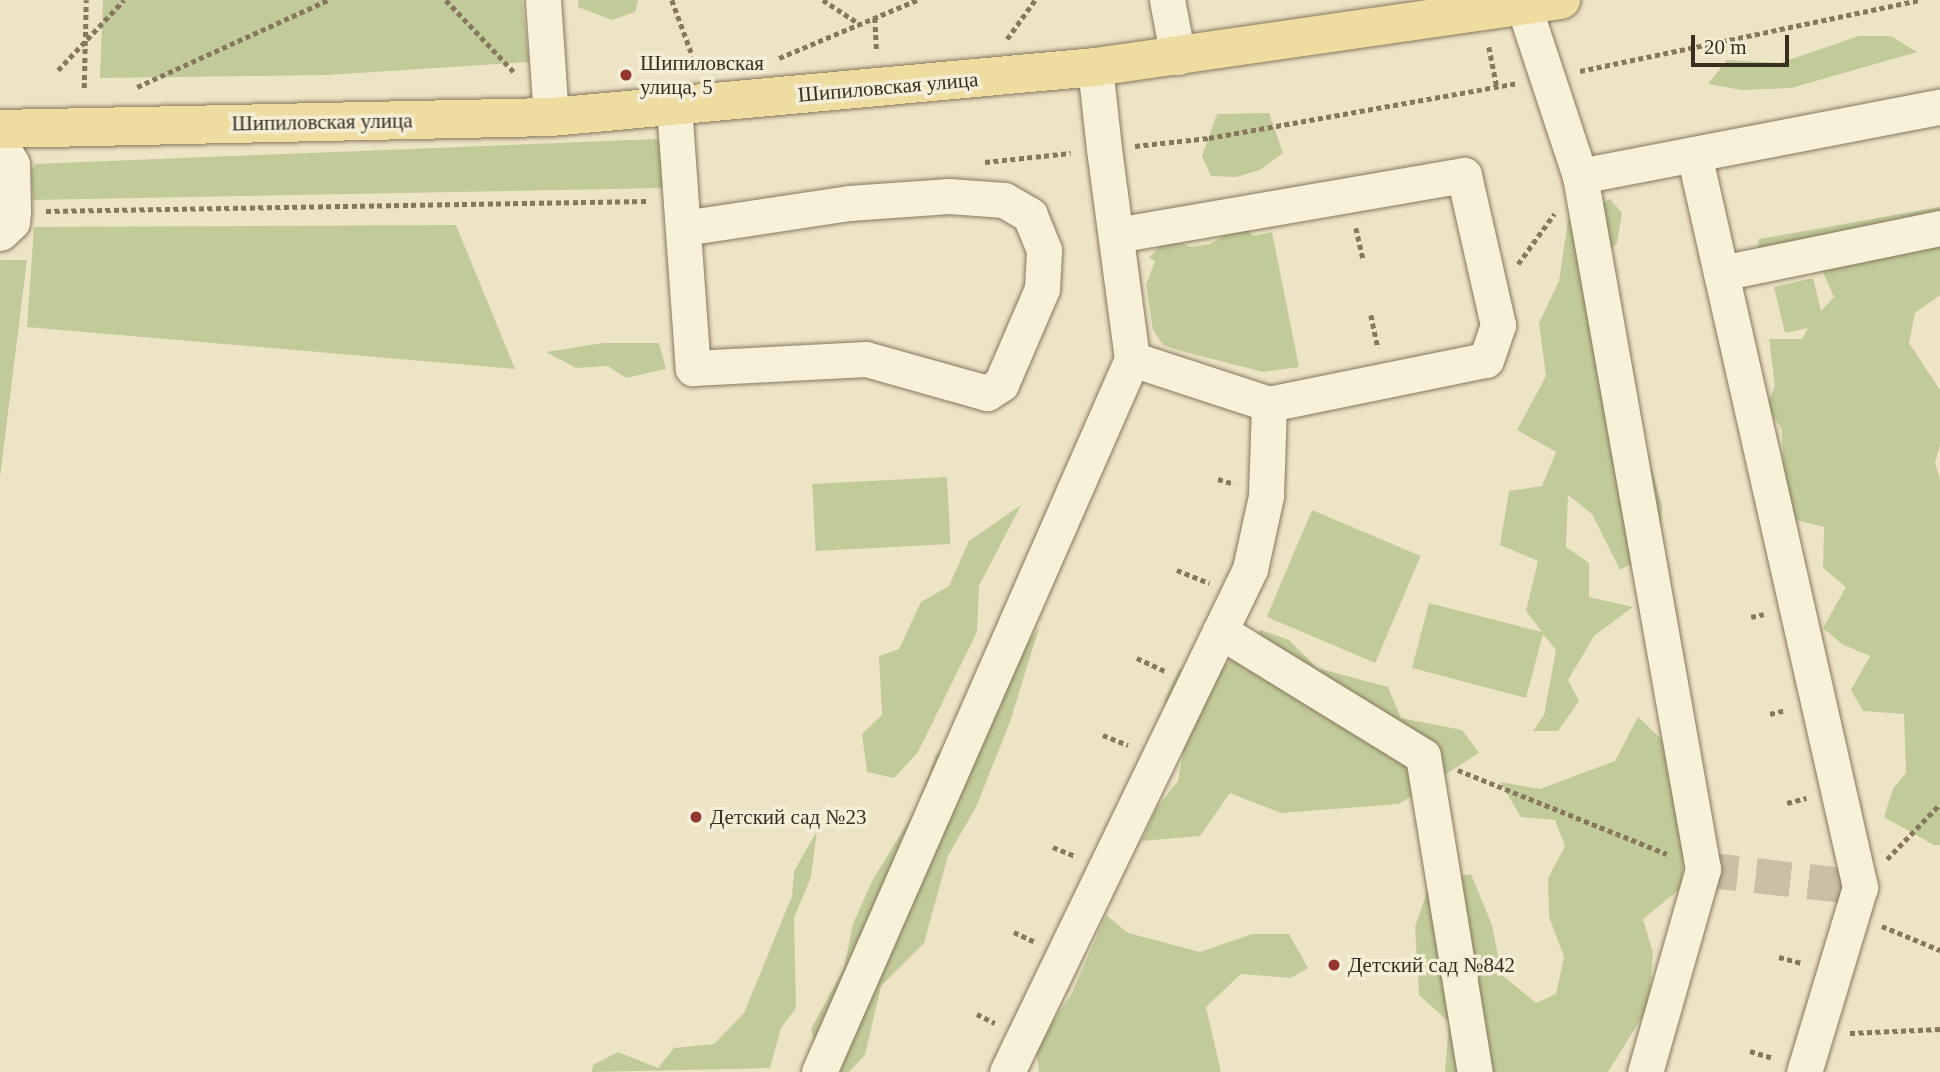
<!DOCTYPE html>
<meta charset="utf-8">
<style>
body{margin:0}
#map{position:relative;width:1940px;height:1072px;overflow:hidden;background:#ede4c6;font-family:Georgia,serif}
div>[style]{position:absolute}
.green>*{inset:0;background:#c1cb9a;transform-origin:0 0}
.minor-tunnel>*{height:35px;margin-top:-17.5px;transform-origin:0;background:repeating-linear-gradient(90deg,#c9c0a5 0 35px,transparent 0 53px)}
.path>*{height:4.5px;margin-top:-2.25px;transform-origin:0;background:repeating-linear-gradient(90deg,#87775c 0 5px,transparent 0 8.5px)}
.roads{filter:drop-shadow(0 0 2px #87775c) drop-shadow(0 0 2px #87775c)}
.minor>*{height:35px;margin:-17.5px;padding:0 17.5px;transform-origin:17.5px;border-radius:17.5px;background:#f8f1d9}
.major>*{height:38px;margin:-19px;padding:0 19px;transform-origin:19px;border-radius:19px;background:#eedca0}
.dots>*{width:19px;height:19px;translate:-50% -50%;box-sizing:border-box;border:4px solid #f4eed6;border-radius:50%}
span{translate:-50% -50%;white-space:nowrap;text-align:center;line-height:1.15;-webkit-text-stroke:7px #f4eed6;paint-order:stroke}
.poi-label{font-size:21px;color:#382e20}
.left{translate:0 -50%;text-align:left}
.street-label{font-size:21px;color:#382e20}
.scale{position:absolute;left:1691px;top:35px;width:98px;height:32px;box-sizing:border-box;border:4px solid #382e20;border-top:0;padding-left:9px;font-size:21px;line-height:24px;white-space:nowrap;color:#382e20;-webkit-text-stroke:5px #f4eed6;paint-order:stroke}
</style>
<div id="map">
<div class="green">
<i style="clip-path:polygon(103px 0,522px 0,529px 62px,327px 75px,100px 78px)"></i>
<i style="clip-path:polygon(578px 0,638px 0,635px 12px,612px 20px,578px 7px)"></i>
<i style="clip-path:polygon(1859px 36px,1891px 36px,1917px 52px,1791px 88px,1742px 90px,1708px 84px,1727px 60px,1780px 63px)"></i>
<i style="clip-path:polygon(1269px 113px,1283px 153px,1260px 170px,1236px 177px,1211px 176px,1202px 156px,1217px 114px)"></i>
<i style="clip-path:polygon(656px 139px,662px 144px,665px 188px,33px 200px,31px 172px,35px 164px)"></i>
<i style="clip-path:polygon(1610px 199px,1622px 213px,1617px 243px,1605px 255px,1643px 437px,1662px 506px,1660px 548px,1620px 570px,1592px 514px,1568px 495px,1566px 547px,1589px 563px,1589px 597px,1633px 607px,1594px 636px,1568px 680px,1579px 701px,1558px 731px,1533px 731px,1544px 715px,1556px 650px,1543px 634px,1526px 698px,1412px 668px,1429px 603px,1542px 632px,1526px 611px,1538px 561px,1500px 545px,1509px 491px,1542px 486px,1556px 452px,1517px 430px,1546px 376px,1539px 323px,1559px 281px,1568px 220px)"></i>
<i style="clip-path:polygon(1940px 207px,1940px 295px,1915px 313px,1909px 343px,1940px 390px,1940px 445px,1935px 462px,1940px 480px,1940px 845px,1934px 845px,1884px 817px,1893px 789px,1906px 773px,1904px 714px,1863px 711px,1851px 690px,1870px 656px,1842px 644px,1823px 628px,1846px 587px,1823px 568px,1824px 527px,1784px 517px,1782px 430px,1767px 405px,1775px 386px,1769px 339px,1802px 339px,1808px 328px,1785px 333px,1774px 287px,1813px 278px,1821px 311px,1834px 297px,1823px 272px,1807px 271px,1757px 249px,1759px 239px)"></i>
<i style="clip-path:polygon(1243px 224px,1253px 236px,1272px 232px,1299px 367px,1263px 372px,1177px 350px,1163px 345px,1153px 330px,1146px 285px,1155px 261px,1149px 258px,1167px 238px,1191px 247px,1210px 244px)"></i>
<i style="clip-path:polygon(456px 225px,515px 369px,27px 327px,34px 227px)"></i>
<i style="clip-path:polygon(0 260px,27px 260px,0 477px)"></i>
<i style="clip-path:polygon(603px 343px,659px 343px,666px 369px,626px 378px,608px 366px,576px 368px,546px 352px)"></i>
<i style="left:947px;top:477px;width:67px;height:135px;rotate:87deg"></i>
<i style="clip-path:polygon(1021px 505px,979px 586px,977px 632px,918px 752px,894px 778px,867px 772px,862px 734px,882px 715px,879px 656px,899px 649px,921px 602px,949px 586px,969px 541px)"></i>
<i style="left:1312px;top:510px;width:118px;height:116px;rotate:23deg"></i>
<i style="clip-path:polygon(1039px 628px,1010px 722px,977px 805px,948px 856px,924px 943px,881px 986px,865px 1055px,849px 1072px,822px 1072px,811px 1029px,844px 968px,853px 924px,872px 881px,916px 809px,936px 755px,1000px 709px,1010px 665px)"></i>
<i style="clip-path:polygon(1261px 630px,1289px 640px,1317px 668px,1388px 687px,1401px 718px,1462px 730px,1479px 753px,1399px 804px,1281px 813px,1230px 793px,1200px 836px,1142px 841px,1156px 809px,1178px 781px,1187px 731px,1164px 701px,1179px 669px,1224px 667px)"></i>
<i style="clip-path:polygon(1638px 717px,1672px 749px,1711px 809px,1686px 834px,1681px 888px,1643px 919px,1653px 953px,1649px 1006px,1608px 1072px,1445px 1072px,1449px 1022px,1419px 995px,1415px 927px,1430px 883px,1471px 874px,1492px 925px,1502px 975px,1536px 1003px,1556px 994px,1564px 957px,1549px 917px,1548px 878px,1565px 846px,1555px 820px,1521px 817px,1500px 782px,1540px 789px,1615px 761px)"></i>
<i style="clip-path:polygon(817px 831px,811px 877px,794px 918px,796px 1008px,781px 1028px,770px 1068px,592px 1072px,593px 1065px,618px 1052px,658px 1068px,674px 1048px,714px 1044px,744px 1013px,792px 896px,794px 871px)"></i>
<i style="clip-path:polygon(1106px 915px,1128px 933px,1200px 952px,1252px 934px,1289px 934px,1308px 968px,1291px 978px,1241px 974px,1206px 1007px,1221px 1072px,1039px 1072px,1036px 1045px,1071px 995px)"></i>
</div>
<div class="minor-tunnel">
<i style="left:1703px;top:869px;width:158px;rotate:6.5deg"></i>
</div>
<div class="path">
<i style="left:446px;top:0;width:99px;rotate:46.6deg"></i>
<i style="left:672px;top:0;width:72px;rotate:69.8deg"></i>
<i style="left:823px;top:0;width:45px;rotate:33.3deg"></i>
<i style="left:875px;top:18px;width:33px;rotate:87deg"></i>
<i style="left:1007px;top:39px;width:48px;rotate:-54.3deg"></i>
<i style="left:1489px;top:47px;width:41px;rotate:78.7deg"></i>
<i style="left:779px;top:58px;width:150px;rotate:-22.8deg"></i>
<i style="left:58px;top:70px;width:96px;rotate:-46.7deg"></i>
<i style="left:1580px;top:71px;width:348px;rotate:-11.8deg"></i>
<i style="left:137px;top:87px;width:210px;rotate:-24.5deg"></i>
<i style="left:84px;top:88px;width:88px;rotate:-88.7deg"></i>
<i style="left:1135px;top:146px;width:74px;rotate:-6.2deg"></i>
<i style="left:1209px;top:138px;width:313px;rotate:-10.1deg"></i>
<i style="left:985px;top:162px;width:86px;rotate:-6deg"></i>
<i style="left:46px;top:211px;width:601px;rotate:-0.95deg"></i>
<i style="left:1356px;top:228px;width:32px;rotate:77deg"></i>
<i style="left:1518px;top:264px;width:62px;rotate:-54.2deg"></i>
<i style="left:1371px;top:315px;width:34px;rotate:78deg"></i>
<i style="left:1218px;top:479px;width:17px;rotate:17deg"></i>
<i style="left:1177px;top:570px;width:35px;rotate:22deg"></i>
<i style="left:1751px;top:617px;width:13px;rotate:-13deg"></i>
<i style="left:1137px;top:658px;width:31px;rotate:25deg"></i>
<i style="left:1770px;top:714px;width:16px;rotate:-14deg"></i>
<i style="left:1103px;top:735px;width:27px;rotate:22deg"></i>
<i style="left:1458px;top:770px;width:225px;rotate:21.9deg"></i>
<i style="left:1787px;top:803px;width:20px;rotate:-15deg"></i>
<i style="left:1053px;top:847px;width:24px;rotate:22deg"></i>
<i style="left:1887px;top:859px;width:76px;rotate:-46.1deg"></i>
<i style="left:1882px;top:926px;width:63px;rotate:22.5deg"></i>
<i style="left:1014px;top:932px;width:23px;rotate:25deg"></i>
<i style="left:1779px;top:957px;width:24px;rotate:15deg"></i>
<i style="left:977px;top:1014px;width:20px;rotate:27deg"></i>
<i style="left:1850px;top:1033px;width:90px;rotate:-2.5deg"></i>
<i style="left:1750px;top:1051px;width:24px;rotate:17deg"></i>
</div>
<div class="roads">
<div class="minor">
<i style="left:543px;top:0;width:117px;rotate:86.1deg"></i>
<i style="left:1167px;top:0;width:58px;rotate:79.1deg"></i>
<i style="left:1524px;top:7px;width:178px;rotate:71.7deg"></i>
<i style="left:1580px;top:176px;width:367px;rotate:-10.9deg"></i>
<i style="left:1095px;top:67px;width:82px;rotate:83.7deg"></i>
<i style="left:1104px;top:149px;width:212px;rotate:82.4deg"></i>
<i style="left:1132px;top:359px;width:144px;rotate:18.2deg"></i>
<i style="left:1269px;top:404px;width:221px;rotate:-11.5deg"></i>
<i style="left:1486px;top:360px;width:37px;rotate:-71deg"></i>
<i style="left:1498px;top:325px;width:154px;rotate:-102.8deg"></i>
<i style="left:1464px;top:175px;width:353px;rotate:170.2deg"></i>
<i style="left:674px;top:106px;width:263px;rotate:85.9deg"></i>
<i style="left:693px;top:368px;width:173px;rotate:-3deg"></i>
<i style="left:866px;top:359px;width:126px;rotate:15.7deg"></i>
<i style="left:987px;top:393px;width:17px;rotate:-33deg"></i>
<i style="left:1001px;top:384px;width:103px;rotate:-66.7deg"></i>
<i style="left:1042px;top:289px;width:39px;rotate:-87deg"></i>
<i style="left:1044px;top:250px;width:38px;rotate:-112deg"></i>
<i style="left:1030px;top:215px;width:30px;rotate:-150deg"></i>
<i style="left:1004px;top:200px;width:55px;rotate:-175.8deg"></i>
<i style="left:949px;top:196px;width:100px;rotate:176deg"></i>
<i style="left:849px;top:203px;width:168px;rotate:171.4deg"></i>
<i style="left:0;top:144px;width:23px;rotate:59deg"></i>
<i style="left:12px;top:164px;width:48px;rotate:88.8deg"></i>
<i style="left:13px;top:212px;width:10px;rotate:96deg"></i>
<i style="left:12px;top:222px;width:16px;rotate:137deg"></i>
<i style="left:1694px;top:154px;width:752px;rotate:77.24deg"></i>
<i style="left:1860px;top:887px;width:193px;rotate:106.8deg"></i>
<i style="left:1580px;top:176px;width:704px;rotate:79.94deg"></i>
<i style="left:1703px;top:869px;width:211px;rotate:105.9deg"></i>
<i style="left:1721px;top:273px;width:224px;rotate:-11.6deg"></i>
<i style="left:1220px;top:631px;width:238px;rotate:31.6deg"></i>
<i style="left:1423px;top:756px;width:320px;rotate:80.7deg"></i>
<i style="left:819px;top:1072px;width:779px;rotate:-66.3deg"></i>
<i style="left:1007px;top:1072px;width:559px;rotate:-64.21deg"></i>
<i style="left:1250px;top:569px;width:75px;rotate:-77.6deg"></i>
<i style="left:1266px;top:496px;width:92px;rotate:-88.1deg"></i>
</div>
<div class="major">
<i style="left:0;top:129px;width:551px;rotate:-1.25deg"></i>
<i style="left:551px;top:117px;width:546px;rotate:-5.25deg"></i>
<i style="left:1095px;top:67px;width:471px;rotate:-8.2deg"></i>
</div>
</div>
<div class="dots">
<i style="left:626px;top:75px;background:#94372f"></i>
<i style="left:696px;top:817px;background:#94372f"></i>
<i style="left:1334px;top:965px;background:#94372f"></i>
</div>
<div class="poi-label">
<span class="left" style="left:640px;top:75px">Шипиловская<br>улица, 5</span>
<span class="left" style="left:710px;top:817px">Детский сад №23</span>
<span class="left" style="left:1348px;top:965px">Детский сад №842</span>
</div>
<div class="street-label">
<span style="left:888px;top:87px;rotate:-5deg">Шипиловская улица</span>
<span style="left:322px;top:122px;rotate:-1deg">Шипиловская улица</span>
</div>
<div class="scale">20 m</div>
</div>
